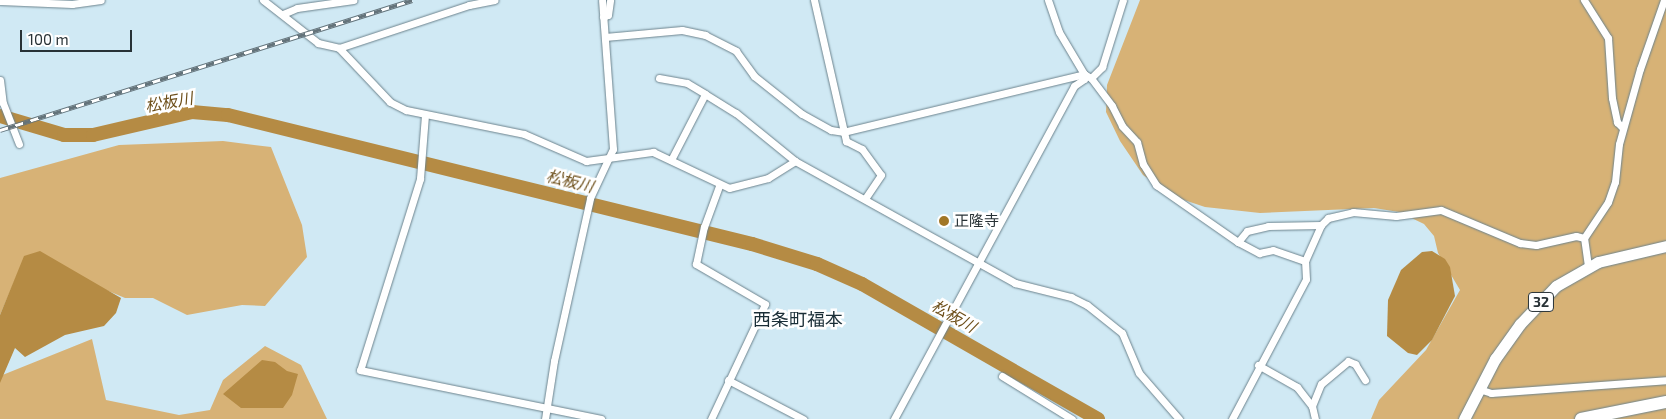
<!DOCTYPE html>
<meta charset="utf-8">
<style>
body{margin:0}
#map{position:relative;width:1666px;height:419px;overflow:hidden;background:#d0e9f4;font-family:"Exo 2","Noto Sans JP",sans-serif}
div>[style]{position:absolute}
.green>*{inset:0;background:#d7b276}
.water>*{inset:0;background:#b58b44}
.river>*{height:14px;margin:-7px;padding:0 7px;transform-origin:7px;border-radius:7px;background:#b58b44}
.roads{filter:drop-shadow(0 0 1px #6c838d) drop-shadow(0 0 1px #6c838d)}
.street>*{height:7px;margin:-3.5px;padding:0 3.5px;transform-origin:3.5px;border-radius:3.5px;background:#fff}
.primary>*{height:11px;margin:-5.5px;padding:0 5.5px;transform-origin:5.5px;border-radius:5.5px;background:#fff}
.highway>*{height:12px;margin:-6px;padding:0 6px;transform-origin:6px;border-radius:6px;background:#fff}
.rail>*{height:4.5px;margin-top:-2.25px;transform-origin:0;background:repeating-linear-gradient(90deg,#fff 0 8px,#64737a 0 16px);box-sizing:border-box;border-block:1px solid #64737a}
.dots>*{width:14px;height:14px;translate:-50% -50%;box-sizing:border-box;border:2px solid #fff;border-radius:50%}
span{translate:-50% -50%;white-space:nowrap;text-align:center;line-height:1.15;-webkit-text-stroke:5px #fff;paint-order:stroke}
.shield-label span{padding:1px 4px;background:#fff;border:1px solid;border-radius:4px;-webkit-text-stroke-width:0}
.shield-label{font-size:14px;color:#283236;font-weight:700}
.poi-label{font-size:15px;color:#283236}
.left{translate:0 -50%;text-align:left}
.water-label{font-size:16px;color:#6d4f1a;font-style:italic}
.quarter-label{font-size:18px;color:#1a2e37}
.scale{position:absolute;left:20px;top:30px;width:112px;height:22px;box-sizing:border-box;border:2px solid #283236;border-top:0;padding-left:6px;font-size:15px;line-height:18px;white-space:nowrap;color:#283236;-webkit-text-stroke:4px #fff;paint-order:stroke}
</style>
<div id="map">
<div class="green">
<i style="clip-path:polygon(1140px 0,1666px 0,1666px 419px,1371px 419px,1379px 400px,1426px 350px,1460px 290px,1438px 253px,1434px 236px,1424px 224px,1399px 212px,1374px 208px,1260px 213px,1205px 207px,1175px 197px,1143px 175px,1120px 141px,1106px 112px,1107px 85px)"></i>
<i style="clip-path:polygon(223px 141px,271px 147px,302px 225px,307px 257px,265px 306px,242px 305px,187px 315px,153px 298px,125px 298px,25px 256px,0 315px,0 178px,119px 145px)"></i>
<i style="clip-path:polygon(92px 339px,106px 400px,179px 415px,210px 410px,223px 380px,265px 346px,301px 365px,327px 419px,0 419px,0 376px)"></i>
</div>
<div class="water">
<i style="clip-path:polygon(40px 251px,121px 298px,116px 313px,104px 326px,65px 335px,25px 357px,15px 348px,0 383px,0 315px,24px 256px)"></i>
<i style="clip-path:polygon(1432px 251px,1445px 259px,1450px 267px,1455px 296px,1432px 340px,1417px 355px,1408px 353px,1387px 336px,1388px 300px,1401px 270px,1422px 252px)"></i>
<i style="clip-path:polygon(262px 360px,275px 362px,287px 371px,298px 374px,292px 395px,283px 408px,241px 408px,223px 394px)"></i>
</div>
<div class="river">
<i style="left:0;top:116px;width:67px;rotate:16.5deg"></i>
<i style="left:64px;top:135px;width:29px"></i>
<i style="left:93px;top:135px;width:102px;rotate:-13.1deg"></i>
<i style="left:192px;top:112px;width:36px;rotate:5deg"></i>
<i style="left:228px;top:115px;width:540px;rotate:13.83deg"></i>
<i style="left:752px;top:244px;width:68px;rotate:17.1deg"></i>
<i style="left:817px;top:264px;width:49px;rotate:24deg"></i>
<i style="left:862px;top:284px;width:272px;rotate:29.8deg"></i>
</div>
<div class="roads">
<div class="street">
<i style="left:263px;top:0;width:70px;rotate:38deg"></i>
<i style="left:318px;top:43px;width:22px;rotate:13deg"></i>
<i style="left:339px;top:48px;width:74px;rotate:46.6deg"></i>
<i style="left:390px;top:102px;width:18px;rotate:27deg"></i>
<i style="left:406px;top:110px;width:120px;rotate:11.5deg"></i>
<i style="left:524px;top:134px;width:68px;rotate:23.5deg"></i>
<i style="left:586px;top:161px;width:68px;rotate:-7.7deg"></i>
<i style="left:653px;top:152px;width:84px;rotate:25.3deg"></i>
<i style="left:729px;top:188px;width:40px;rotate:-14.4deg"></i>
<i style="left:768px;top:178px;width:32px;rotate:-32deg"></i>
<i style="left:795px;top:161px;width:252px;rotate:29deg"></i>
<i style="left:1015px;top:283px;width:58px;rotate:14deg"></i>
<i style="left:1071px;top:297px;width:18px;rotate:27deg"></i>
<i style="left:1087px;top:305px;width:45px;rotate:38.7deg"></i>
<i style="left:1122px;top:333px;width:43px;rotate:67deg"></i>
<i style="left:1139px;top:373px;width:61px;rotate:49deg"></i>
<i style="left:814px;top:0;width:145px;rotate:77.2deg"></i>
<i style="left:846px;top:141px;width:18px;rotate:27deg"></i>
<i style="left:862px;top:149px;width:32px;rotate:54deg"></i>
<i style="left:881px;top:175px;width:29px;rotate:124deg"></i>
<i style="left:1048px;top:0;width:34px;rotate:71deg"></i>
<i style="left:1059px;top:32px;width:49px;rotate:59.2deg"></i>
<i style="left:1084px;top:74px;width:8px;rotate:30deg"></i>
<i style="left:1091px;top:78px;width:35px;rotate:53deg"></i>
<i style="left:1112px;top:106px;width:22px;rotate:63deg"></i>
<i style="left:1122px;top:126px;width:22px;rotate:47deg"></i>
<i style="left:1137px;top:142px;width:23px;rotate:75deg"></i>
<i style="left:1143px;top:164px;width:25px;rotate:58deg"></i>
<i style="left:1156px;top:185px;width:100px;rotate:34.8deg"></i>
<i style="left:1238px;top:242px;width:24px;rotate:28deg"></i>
<i style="left:1259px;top:253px;width:14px;rotate:-12deg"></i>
<i style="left:1273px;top:250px;width:34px;rotate:19deg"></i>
<i style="left:1584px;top:0;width:45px;rotate:57.7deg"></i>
<i style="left:1608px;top:38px;width:60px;rotate:86.2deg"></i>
<i style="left:1612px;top:98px;width:25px;rotate:78deg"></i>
<i style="left:1617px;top:122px;width:8px;rotate:45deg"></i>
<i style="left:0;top:1px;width:72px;rotate:2.4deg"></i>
<i style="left:72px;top:4px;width:29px;rotate:-8deg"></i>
<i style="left:283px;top:14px;width:15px;rotate:-23deg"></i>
<i style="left:297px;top:8px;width:57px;rotate:-8.1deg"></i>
<i style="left:603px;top:17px;width:5px;rotate:-22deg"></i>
<i style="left:608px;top:15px;width:15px;rotate:-82deg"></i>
<i style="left:605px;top:37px;width:77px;rotate:-5.2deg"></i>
<i style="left:682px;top:30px;width:24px;rotate:12deg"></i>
<i style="left:705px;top:35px;width:35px;rotate:27deg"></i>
<i style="left:736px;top:51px;width:31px;rotate:54deg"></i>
<i style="left:754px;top:76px;width:61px;rotate:38.4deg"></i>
<i style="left:802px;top:114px;width:33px;rotate:29deg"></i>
<i style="left:831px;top:130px;width:12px;rotate:9deg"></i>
<i style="left:843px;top:132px;width:248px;rotate:-13.5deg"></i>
<i style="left:339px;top:48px;width:137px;rotate:-18.3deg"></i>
<i style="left:469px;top:5px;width:26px;rotate:-11deg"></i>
<i style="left:659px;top:78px;width:28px;rotate:10deg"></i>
<i style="left:687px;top:83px;width:21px;rotate:31deg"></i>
<i style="left:705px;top:94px;width:36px;rotate:32deg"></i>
<i style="left:736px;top:113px;width:76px;rotate:39.1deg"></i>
<i style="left:1091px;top:78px;width:16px;rotate:-45deg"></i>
<i style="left:1102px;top:67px;width:70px;rotate:-72.6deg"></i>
<i style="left:0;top:80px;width:23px;rotate:83deg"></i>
<i style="left:3px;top:103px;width:44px;rotate:68.7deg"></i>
<i style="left:425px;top:115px;width:64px;rotate:94.5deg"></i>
<i style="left:420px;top:179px;width:200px;rotate:107.4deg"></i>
<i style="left:360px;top:370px;width:246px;rotate:11.5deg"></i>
<i style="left:671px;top:160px;width:74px;rotate:-62.7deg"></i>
<i style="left:1238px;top:242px;width:14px;rotate:-51deg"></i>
<i style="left:1247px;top:231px;width:22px;rotate:-13deg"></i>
<i style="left:1268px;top:226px;width:53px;rotate:-1.1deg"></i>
<i style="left:1588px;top:266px;width:28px;rotate:-98deg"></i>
<i style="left:1584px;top:238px;width:43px;rotate:-56.3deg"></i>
<i style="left:1608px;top:202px;width:21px;rotate:-71deg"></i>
<i style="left:1615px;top:182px;width:38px;rotate:-84deg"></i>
<i style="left:1619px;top:144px;width:78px;rotate:-74.4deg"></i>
<i style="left:1640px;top:69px;width:73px;rotate:-70.8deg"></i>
<i style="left:1258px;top:365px;width:45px;rotate:29.4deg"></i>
<i style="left:1297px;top:387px;width:24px;rotate:52deg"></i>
<i style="left:1312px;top:406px;width:13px;rotate:77deg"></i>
<i style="left:1002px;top:376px;width:82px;rotate:31.6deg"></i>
<i style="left:728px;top:380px;width:85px;rotate:27.5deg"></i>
<i style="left:1479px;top:389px;width:13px;rotate:18deg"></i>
<i style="left:1491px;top:393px;width:175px;rotate:-4.2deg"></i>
<i style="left:1312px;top:406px;width:24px;rotate:-68deg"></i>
<i style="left:1321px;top:384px;width:35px;rotate:-40deg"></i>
<i style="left:1348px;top:361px;width:8px;rotate:23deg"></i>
<i style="left:1355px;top:364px;width:19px;rotate:58deg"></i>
<i style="left:545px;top:419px;width:59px;rotate:-81.2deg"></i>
<i style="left:554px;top:361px;width:167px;rotate:-77.5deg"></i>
<i style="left:590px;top:198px;width:54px;rotate:-64.9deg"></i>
<i style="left:613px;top:149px;width:149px;rotate:-94.2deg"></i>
<i style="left:711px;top:419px;width:127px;rotate:-64.8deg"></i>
<i style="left:765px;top:304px;width:80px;rotate:-149.9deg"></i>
<i style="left:696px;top:264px;width:38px;rotate:-78deg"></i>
<i style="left:704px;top:227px;width:44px;rotate:-69.9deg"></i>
<i style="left:894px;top:419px;width:379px;rotate:-61.6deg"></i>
<i style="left:1074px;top:86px;width:12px;rotate:-35deg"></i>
<i style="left:1084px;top:79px;width:5px;rotate:-90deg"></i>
<i style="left:1232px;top:419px;width:158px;rotate:-62.1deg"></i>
<i style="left:1306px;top:279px;width:18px;rotate:-93deg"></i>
<i style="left:1305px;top:261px;width:39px;rotate:-66deg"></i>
<i style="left:1321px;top:225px;width:10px;rotate:-45deg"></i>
<i style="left:1328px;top:218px;width:26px;rotate:-13deg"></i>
<i style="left:1353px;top:212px;width:43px;rotate:5.3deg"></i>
<i style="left:1396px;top:216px;width:45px;rotate:-7.6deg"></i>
<i style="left:1441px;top:210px;width:86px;rotate:22.7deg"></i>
<i style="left:1520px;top:243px;width:16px;rotate:7deg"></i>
<i style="left:1536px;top:245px;width:41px;rotate:-12.7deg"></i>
<i style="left:1576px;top:236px;width:8px;rotate:14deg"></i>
</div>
<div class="primary">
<i style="left:1464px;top:419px;width:68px;rotate:-62.7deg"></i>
<i style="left:1495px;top:359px;width:43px;rotate:-54.5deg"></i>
<i style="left:1520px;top:324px;width:52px;rotate:-46.5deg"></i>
<i style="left:1556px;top:286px;width:48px;rotate:-29.7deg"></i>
<i style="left:1598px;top:262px;width:70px;rotate:-13.2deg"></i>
</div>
<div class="highway">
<i style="left:1581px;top:419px;width:87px;rotate:-11.3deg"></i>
</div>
</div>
<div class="rail">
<i style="left:0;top:130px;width:432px;rotate:-17.5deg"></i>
</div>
<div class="dots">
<i style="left:944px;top:221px;background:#a17626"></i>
</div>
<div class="shield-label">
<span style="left:1541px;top:302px">32</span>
</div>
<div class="poi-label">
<span class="left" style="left:954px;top:221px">正隆寺</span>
</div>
<div class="water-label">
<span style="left:169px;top:102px;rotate:-10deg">松板川</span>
<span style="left:570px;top:181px;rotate:14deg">松板川</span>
<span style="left:954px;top:316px;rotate:30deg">松板川</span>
</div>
<div class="quarter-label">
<span style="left:798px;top:319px">西条町福本</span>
</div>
<div class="scale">100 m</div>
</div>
